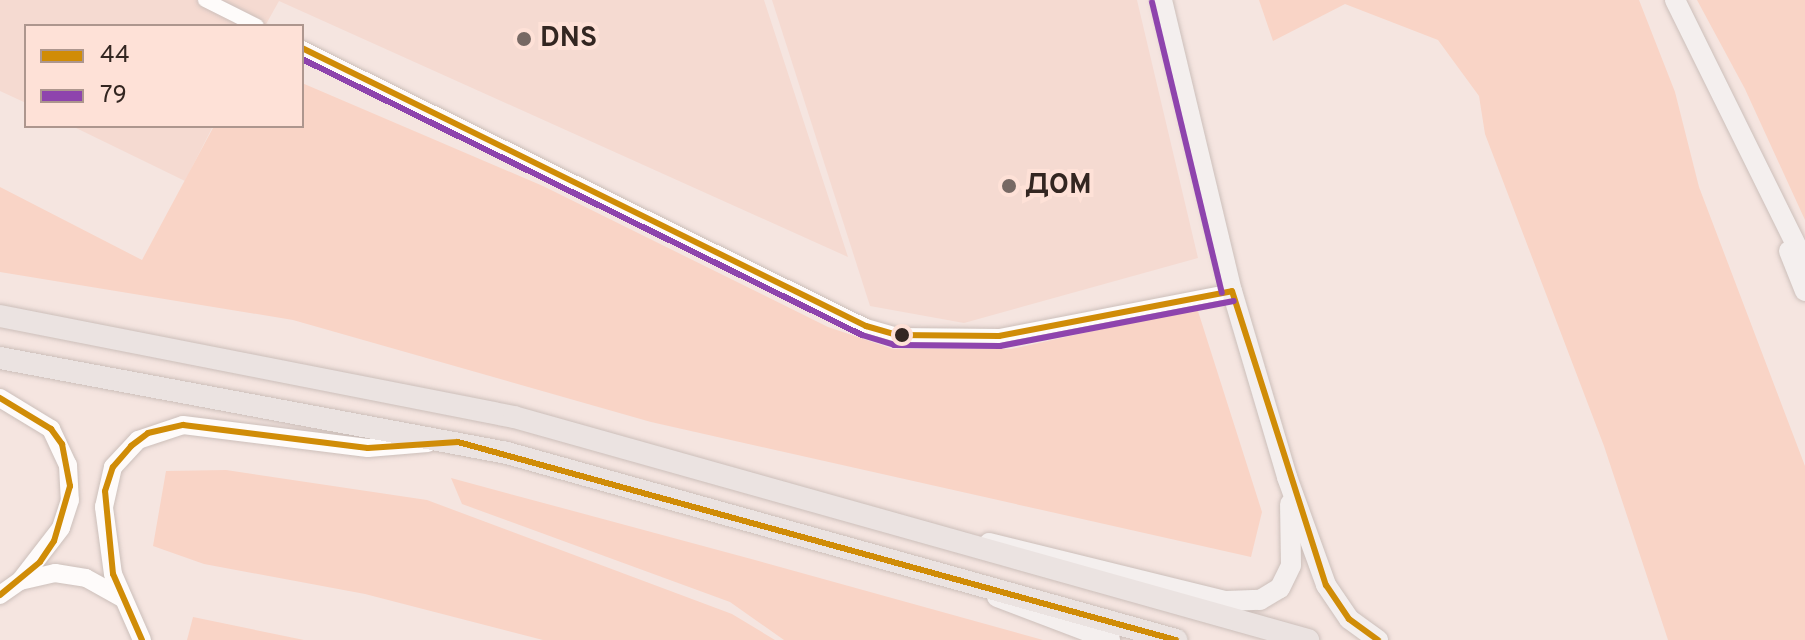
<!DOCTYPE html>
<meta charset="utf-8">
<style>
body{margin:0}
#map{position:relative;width:1805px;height:640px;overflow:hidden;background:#f5e5e0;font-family:Overpass,sans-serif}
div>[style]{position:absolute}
.built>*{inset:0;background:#f5dad1}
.green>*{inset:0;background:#f9d4c6}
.roads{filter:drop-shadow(0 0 2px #ccbfba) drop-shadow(0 0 2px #ccbfba)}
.minor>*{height:14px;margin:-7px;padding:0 7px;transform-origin:7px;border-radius:7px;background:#fefbfa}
.tertiary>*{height:18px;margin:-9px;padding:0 9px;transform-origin:9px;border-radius:9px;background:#fefbfa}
.secondary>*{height:20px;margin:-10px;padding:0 10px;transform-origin:10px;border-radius:10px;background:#f4efee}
.primary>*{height:22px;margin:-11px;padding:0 11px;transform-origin:11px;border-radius:11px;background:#ebe3e1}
.bus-1>*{height:6px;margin:-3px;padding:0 3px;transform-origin:3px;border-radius:3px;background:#d08c07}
.bus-2>*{height:6px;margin:-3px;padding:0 3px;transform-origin:3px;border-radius:3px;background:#8e44ad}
.dots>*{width:22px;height:22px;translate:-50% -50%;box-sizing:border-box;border:4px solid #fee1d7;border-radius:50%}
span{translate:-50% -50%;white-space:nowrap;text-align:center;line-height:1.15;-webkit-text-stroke:8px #fee1d7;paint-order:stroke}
.poi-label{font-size:28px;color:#332621;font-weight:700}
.left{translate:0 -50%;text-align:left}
.legend{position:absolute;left:24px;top:24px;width:280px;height:104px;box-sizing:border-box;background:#fee1d7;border:2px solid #ad968e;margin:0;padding:10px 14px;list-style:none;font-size:24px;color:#332621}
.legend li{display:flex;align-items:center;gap:16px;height:40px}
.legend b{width:40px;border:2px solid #ad968e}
</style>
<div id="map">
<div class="built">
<i style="clip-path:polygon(0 0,764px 0,848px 257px,279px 1px,265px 26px,26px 26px,26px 103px,0 91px)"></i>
<i style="clip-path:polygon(772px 0,1137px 0,1198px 258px,964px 323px,870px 306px)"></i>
<i style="clip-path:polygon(72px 126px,213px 126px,185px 181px)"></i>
</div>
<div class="green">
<i style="clip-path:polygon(1259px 0,1639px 0,1675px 92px,1699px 187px,1805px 466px,1805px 640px,1668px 640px,1604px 446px,1485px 134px,1479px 96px,1438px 40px,1345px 4px,1273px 41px)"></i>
<i style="clip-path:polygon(1697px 0,1805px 0,1805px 220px,1745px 89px)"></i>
<i style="clip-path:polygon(302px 83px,543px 186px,828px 327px,893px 349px,1011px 349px,1197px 308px,1262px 512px,1251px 557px,651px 422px,293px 320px,0 272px,0 187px,142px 260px,214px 126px,302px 126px)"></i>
<i style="clip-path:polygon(226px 470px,427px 500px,732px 614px,775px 640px,543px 640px,365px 594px,204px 564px,153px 546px,166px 471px)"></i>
<i style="clip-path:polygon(451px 478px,755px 560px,1043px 640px,784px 640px,730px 602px,462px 504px)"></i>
<i style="clip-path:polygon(193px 617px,304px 640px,187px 640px)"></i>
</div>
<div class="roads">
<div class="minor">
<i style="left:205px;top:0;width:58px;rotate:26.6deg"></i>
<i style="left:302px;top:48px;width:629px;rotate:26.24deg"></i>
<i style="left:866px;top:326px;width:32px;rotate:16deg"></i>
<i style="left:897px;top:335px;width:102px;rotate:0.6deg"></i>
<i style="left:999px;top:336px;width:237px;rotate:-10.9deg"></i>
</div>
<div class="tertiary">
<i style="left:0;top:398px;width:60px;rotate:31.3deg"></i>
<i style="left:51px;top:429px;width:40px;rotate:65deg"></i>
<i style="left:68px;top:465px;width:35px;rotate:87deg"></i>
<i style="left:70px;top:500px;width:29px;rotate:108deg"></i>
<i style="left:61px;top:528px;width:67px;rotate:127.7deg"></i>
<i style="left:0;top:595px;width:24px;rotate:-35deg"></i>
<i style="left:20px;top:581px;width:36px;rotate:-13deg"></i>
<i style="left:55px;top:573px;width:31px;rotate:9deg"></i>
<i style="left:86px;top:578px;width:41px;rotate:29.1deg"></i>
<i style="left:142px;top:640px;width:72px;rotate:-113.7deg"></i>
<i style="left:113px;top:574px;width:68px;rotate:-97.7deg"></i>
<i style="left:104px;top:507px;width:41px;rotate:-77.3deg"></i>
<i style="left:113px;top:467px;width:37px;rotate:-47deg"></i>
<i style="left:138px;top:440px;width:47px;rotate:-18.4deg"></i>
<i style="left:183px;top:425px;width:186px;rotate:7.1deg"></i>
<i style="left:368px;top:448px;width:60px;rotate:-4.8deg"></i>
</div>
<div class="secondary">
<i style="left:1162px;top:0;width:299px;rotate:76.5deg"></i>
<i style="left:1232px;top:291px;width:194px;rotate:73.5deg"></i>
<i style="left:1287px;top:477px;width:115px;rotate:70.1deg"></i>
<i style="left:1326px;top:585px;width:41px;rotate:55.9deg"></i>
<i style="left:1349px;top:619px;width:36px;rotate:36deg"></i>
<i style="left:1675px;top:0;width:293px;rotate:63.7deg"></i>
<i style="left:1789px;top:251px;width:43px;rotate:68.2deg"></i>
<i style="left:989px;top:543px;width:244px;rotate:13.8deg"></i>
<i style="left:1226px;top:601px;width:34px;rotate:-2deg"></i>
<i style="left:1260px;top:600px;width:23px;rotate:-31deg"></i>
<i style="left:1280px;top:588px;width:25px;rotate:-64deg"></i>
<i style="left:1291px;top:565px;width:61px;rotate:-90.9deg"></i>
<i style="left:997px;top:597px;width:121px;rotate:20.8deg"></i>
</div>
<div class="primary">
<i style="left:0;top:316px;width:524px;rotate:11.12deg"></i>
<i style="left:514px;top:417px;width:825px;rotate:15.69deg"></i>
<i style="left:0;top:358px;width:516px;rotate:10.61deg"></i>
<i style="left:507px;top:453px;width:695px;rotate:15.62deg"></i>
</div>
</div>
<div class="bus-1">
<i style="left:302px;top:48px;width:629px;rotate:26.24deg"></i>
<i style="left:866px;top:326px;width:32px;rotate:16deg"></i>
<i style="left:897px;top:335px;width:102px;rotate:0.6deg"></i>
<i style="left:999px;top:336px;width:237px;rotate:-10.9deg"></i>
<i style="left:1232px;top:291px;width:309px;rotate:72.3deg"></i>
<i style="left:1326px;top:585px;width:41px;rotate:55.9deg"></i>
<i style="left:1349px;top:619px;width:36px;rotate:36deg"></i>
<i style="left:0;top:398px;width:60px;rotate:31.3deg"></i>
<i style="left:51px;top:429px;width:19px;rotate:54deg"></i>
<i style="left:62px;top:444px;width:43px;rotate:79.2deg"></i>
<i style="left:70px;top:486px;width:57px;rotate:106.2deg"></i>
<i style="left:54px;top:541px;width:25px;rotate:124deg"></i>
<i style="left:40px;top:562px;width:52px;rotate:140.5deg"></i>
<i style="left:142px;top:640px;width:72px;rotate:-113.7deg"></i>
<i style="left:113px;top:574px;width:83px;rotate:-95.5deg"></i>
<i style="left:105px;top:491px;width:25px;rotate:-72deg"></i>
<i style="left:113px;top:467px;width:28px;rotate:-49deg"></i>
<i style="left:131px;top:446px;width:21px;rotate:-37deg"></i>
<i style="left:148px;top:433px;width:36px;rotate:-13deg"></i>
<i style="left:183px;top:425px;width:186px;rotate:7.1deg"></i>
<i style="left:368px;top:448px;width:90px;rotate:-3.8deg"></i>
<i style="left:458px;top:442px;width:745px;rotate:15.42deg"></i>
</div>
<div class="bus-2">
<i style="left:1152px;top:2px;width:299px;rotate:76.5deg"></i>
<i style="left:302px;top:59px;width:624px;rotate:26.24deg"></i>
<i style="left:862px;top:335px;width:34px;rotate:17deg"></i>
<i style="left:894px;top:345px;width:106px;rotate:0.5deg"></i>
<i style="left:1000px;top:346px;width:238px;rotate:-10.9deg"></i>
</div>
<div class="dots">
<i style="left:524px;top:39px;background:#776964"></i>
<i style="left:1009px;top:186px;background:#776964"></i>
<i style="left:902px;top:335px;background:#332621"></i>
</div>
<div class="poi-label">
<span class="left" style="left:540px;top:39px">DNS</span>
<span class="left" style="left:1025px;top:186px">ДОМ</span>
</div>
<ul class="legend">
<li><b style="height:10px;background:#d08c07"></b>44</li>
<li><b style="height:10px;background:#8e44ad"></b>79</li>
</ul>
</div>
